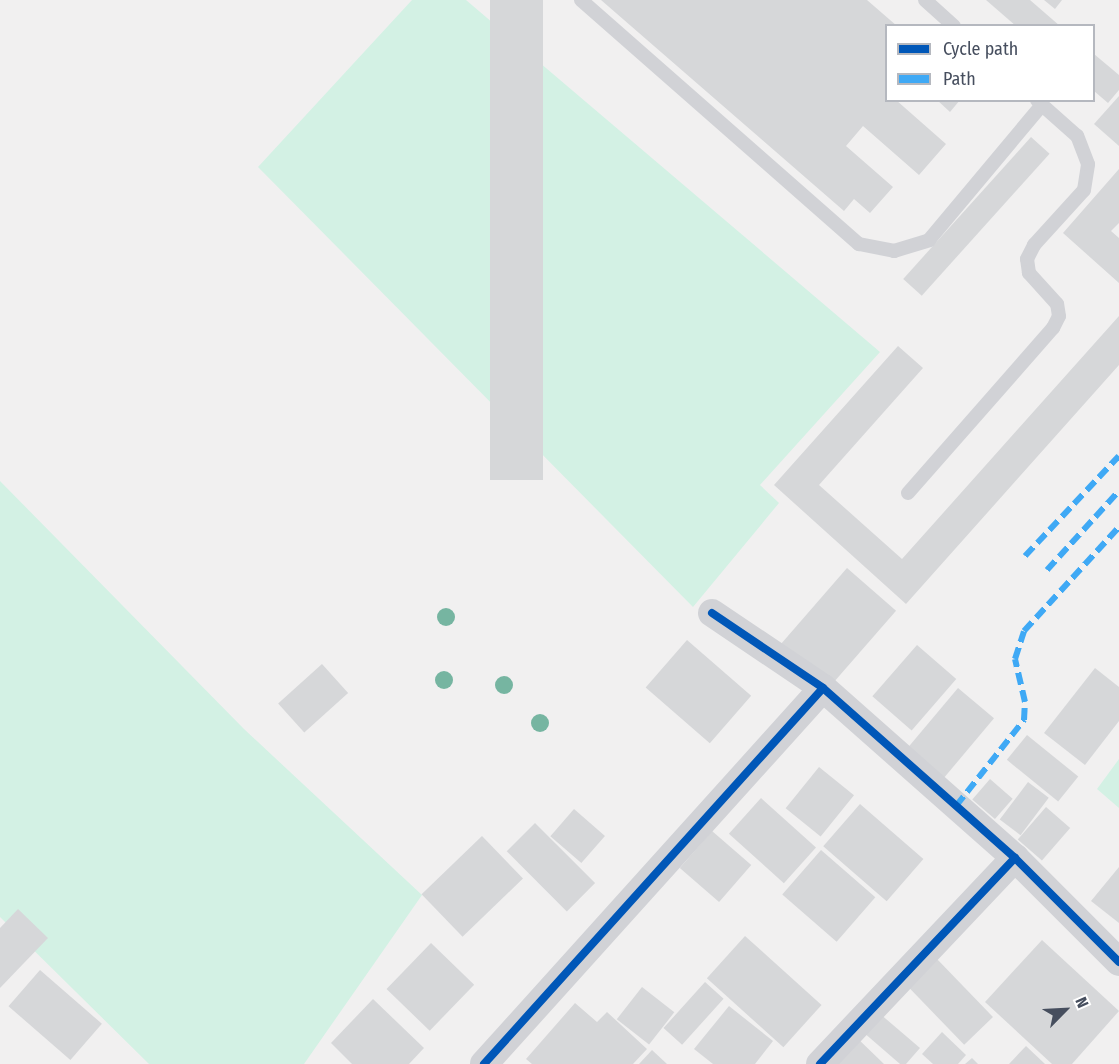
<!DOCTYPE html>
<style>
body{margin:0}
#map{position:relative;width:1119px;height:1064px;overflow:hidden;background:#f1f0f0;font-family:"Fira Sans Condensed",sans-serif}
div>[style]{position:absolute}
.green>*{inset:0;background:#d3f1e4}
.building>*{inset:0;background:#d6d7d9;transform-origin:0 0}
.lane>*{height:14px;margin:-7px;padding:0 7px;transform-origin:7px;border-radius:7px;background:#d1d2d6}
.street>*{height:28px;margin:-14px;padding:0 14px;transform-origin:14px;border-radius:14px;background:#d1d2d6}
.quiet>*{height:6px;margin-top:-3px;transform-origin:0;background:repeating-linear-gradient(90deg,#3fa9f5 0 12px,transparent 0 18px)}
.cycleway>*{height:8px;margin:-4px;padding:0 4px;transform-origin:4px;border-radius:4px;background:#0057b8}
.trees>*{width:18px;height:18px;margin:-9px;border-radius:50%;background:#76b5a1}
span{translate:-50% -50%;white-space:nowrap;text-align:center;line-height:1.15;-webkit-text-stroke:4.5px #fff;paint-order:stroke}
.legend{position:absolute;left:885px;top:24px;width:210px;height:78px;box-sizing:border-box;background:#fff;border:2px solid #b5b8bf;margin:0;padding:8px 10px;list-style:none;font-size:18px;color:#464e5e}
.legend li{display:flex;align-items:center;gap:12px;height:30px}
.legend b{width:30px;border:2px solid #b5b8bf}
.north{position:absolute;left:1035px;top:980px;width:60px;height:60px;-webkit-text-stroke:4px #fff;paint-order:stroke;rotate:66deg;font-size:16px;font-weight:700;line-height:24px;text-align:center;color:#464e5e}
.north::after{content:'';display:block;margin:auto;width:21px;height:27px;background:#464e5e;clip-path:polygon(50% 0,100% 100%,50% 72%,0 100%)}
</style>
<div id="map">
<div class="green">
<i style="clip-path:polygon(412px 0,466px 0,880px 352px,760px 485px,779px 503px,693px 607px,258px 167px)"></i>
<i style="clip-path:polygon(0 481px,244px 729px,422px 895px,304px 1064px,149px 1064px,0 917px)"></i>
<i style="clip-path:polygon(1119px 759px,1119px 808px,1097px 789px)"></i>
</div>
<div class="building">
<i style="left:490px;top:0;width:53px;height:480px"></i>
<i style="clip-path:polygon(601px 0,867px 0,897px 26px,886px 26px,886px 100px,896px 100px,946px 144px,919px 175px,863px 126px,846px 146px,893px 187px,870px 213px,854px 199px,844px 211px)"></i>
<i style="clip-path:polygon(986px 0,1030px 0,1060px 26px,1016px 26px)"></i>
<i style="clip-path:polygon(1044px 0,1062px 0,1055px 9px)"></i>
<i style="clip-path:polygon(1094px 54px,1119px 75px,1119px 90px,1108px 103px,1094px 91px)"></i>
<i style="clip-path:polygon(1119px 96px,1119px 146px,1094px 124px)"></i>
<i style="clip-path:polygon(937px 100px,960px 100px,950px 112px)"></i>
<i style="left:1031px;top:137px;width:25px;height:191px;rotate:42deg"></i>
<i style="clip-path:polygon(1119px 169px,1119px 223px,1111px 231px,1119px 238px,1119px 283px,1063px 233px)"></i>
<i style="clip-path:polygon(1119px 316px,1119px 365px,906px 604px,774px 485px,898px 346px,923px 368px,819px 485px,902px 559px)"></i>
<i style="left:847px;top:568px;width:65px;height:100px;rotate:41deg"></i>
<i style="left:687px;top:640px;width:85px;height:63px;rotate:41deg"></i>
<i style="left:917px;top:645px;width:52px;height:68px;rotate:41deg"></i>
<i style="left:322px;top:664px;width:39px;height:59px;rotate:48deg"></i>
<i style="clip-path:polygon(1095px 668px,1119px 687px,1119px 721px,1085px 765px,1044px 733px)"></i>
<i style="left:958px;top:688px;width:47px;height:82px;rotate:40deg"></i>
<i style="left:1027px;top:735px;width:66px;height:32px;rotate:39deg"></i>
<i style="left:819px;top:767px;width:45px;height:53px;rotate:39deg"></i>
<i style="left:990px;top:779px;width:30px;height:27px;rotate:41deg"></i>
<i style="left:1028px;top:782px;width:26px;height:47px;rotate:37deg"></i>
<i style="left:761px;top:798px;width:74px;height:48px;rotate:42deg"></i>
<i style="left:860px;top:804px;width:84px;height:56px;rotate:41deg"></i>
<i style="left:1046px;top:807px;width:32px;height:43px;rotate:41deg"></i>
<i style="left:574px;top:809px;width:41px;height:36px;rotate:41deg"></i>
<i style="left:535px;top:823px;width:85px;height:40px;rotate:45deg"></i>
<i style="left:712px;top:831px;width:52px;height:49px;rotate:41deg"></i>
<i style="left:482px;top:836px;width:59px;height:84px;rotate:46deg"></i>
<i style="left:821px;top:850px;width:72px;height:59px;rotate:41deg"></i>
<i style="clip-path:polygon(1119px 867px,1119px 923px,1091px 901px)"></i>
<i style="clip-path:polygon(18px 909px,48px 938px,0 988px,0 928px)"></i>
<i style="left:745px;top:936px;width:103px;height:57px;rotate:42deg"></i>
<i style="clip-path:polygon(1042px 940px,1119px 1011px,1072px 1064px,1052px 1064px,985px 1002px)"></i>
<i style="left:431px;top:943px;width:60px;height:64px;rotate:44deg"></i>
<i style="left:936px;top:958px;width:82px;height:40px;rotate:46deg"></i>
<i style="left:40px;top:970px;width:82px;height:48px;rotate:41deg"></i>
<i style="left:705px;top:982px;width:25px;height:62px;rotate:42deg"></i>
<i style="left:642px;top:987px;width:41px;height:41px;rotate:38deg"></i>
<i style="clip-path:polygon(373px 999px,424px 1048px,409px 1064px,352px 1064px,331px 1043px)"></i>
<i style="clip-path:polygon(575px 1003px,597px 1022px,607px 1012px,647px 1049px,633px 1064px,532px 1064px,526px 1059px)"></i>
<i style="clip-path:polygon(729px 1006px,773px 1041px,755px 1064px,713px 1064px,694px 1049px)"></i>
<i style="clip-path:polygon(879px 1013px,920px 1048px,906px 1064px,900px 1064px,863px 1032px)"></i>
<i style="clip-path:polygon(942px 1032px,966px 1055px,958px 1064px,933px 1064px,922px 1054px)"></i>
<i style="clip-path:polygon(854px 1035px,884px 1064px,827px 1064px)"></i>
<i style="clip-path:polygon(1026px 1046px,1045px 1064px,1009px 1064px)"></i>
<i style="clip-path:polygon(652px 1050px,667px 1064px,639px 1064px)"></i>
<i style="clip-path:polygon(972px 1058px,978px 1064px,965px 1064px)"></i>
</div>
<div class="lane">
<i style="left:581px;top:0;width:370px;rotate:41.3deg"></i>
<i style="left:859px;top:244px;width:36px;rotate:11deg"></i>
<i style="left:894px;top:251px;width:37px;rotate:-17deg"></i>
<i style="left:929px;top:240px;width:176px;rotate:-50.1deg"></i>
<i style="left:1042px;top:105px;width:7px;rotate:-135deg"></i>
<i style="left:925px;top:0;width:39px;rotate:42deg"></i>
<i style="left:908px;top:493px;width:220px;rotate:-48.7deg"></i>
<i style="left:1053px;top:328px;width:13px;rotate:-63deg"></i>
<i style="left:1059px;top:316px;width:12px;rotate:-99deg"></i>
<i style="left:1057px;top:304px;width:42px;rotate:-132.1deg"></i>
<i style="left:1029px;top:273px;width:14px;rotate:-98deg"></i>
<i style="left:1027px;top:259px;width:16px;rotate:-63deg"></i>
<i style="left:1034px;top:245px;width:74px;rotate:-47.7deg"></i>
<i style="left:1084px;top:190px;width:26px;rotate:-81deg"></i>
<i style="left:1088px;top:164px;width:30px;rotate:-111deg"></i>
<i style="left:1077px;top:136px;width:47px;rotate:-138.5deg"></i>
</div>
<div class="street">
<i style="left:712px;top:613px;width:134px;rotate:34deg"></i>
<i style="left:823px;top:688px;width:256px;rotate:41.5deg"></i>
<i style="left:1015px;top:858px;width:147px;rotate:45deg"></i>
<i style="left:484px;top:1064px;width:506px;rotate:-47.96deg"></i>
<i style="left:820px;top:1064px;width:284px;rotate:-46.6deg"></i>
</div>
<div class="quiet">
<i style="left:1025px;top:556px;width:137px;rotate:-46.8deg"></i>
<i style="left:1047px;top:570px;width:107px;rotate:-47.7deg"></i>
<i style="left:956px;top:806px;width:110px;rotate:-51.7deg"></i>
<i style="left:1024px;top:720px;width:18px;rotate:-87deg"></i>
<i style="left:1025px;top:702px;width:44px;rotate:-103.1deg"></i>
<i style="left:1015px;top:659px;width:29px;rotate:-72deg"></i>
<i style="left:1024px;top:631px;width:141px;rotate:-47.6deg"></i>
</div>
<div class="cycleway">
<i style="left:712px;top:613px;width:134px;rotate:34deg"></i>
<i style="left:823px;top:688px;width:256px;rotate:41.5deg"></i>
<i style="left:1015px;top:858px;width:147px;rotate:45deg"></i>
<i style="left:484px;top:1064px;width:506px;rotate:-47.96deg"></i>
<i style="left:820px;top:1064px;width:284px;rotate:-46.6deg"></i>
</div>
<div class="trees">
<i style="left:446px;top:617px"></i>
<i style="left:444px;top:680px"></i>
<i style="left:504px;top:685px"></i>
<i style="left:540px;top:723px"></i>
</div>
<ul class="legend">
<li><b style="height:8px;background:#0057b8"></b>Cycle path</li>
<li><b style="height:8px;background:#3fa9f5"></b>Path</li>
</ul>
<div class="north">N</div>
</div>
